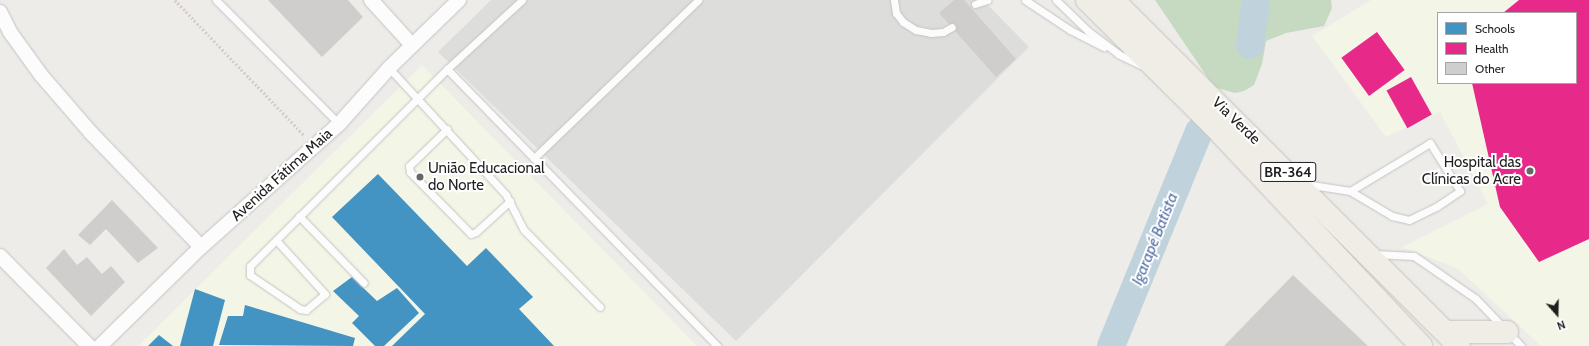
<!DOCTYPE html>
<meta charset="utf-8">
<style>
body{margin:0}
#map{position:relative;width:1589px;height:346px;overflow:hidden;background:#edece9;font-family:Cabin,sans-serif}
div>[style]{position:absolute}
.education>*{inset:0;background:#f3f5e6}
.forest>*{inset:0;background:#c6d9c1}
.parking>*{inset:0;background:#dddddc}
.schools>*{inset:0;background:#4393c3}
.health>*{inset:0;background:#e7298a;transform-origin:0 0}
.river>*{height:28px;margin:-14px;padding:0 14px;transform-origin:14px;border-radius:14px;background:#c0d3dd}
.building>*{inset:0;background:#d0cecc}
.path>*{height:2.5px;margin-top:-1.25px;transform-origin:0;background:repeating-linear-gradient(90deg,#d6ccc8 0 2px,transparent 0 4px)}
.roads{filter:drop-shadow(0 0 1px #c4c4c2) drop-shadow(0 0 1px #c4c4c2)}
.service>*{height:7px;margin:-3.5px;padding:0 3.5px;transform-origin:3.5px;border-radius:3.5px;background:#fcfcfc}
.minor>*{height:14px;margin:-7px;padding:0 7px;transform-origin:7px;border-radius:7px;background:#fcfcfc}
.primary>*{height:22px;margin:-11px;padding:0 11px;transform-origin:11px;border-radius:11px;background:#f0ede6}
.dots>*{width:11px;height:11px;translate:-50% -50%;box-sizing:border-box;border:2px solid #fff;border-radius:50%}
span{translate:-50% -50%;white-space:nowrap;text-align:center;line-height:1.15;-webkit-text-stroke:4px #fff;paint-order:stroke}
.shield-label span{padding:1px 3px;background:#fff;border:1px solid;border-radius:3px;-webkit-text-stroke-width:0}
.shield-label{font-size:14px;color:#1f1f1f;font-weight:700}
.street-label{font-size:15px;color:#1f1f1f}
.poi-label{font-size:15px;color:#1f1f1f}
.right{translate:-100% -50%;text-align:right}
.left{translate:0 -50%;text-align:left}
.water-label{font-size:16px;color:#5672a5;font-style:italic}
.legend{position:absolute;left:1437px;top:12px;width:140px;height:72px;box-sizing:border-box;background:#fff;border:1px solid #a5a5a5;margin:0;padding:5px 7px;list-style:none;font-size:12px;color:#1f1f1f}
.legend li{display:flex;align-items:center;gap:8px;height:20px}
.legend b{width:20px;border:1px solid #a5a5a5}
.north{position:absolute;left:1537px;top:294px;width:40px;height:40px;-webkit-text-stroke:3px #fff;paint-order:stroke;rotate:160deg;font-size:11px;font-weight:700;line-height:16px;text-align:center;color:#1f1f1f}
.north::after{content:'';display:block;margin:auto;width:14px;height:18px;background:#1f1f1f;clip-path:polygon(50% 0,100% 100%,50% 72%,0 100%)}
</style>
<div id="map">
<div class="education">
<i style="clip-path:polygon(evenodd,1371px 0,1589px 0,1589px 346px,1541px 346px,1457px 268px,1402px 247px,1488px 204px,1440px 112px,1386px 137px,1312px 36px,1371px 0,1438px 13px,1576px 13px,1576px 83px,1438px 83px,1438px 13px)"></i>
<i style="clip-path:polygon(422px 65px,697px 346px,138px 346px)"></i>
</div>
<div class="forest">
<i style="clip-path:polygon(1155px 0,1331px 0,1332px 8px,1324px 26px,1286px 33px,1266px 41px,1262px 64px,1254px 85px,1244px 91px,1235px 93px,1214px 87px)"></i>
</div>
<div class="parking">
<i style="clip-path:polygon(491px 0,983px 0,1029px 47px,736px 341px,438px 52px)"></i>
</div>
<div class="schools">
<i style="clip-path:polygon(378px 174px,467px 266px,486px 248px,533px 297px,519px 309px,554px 346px,392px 346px,425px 314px,332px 217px)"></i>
<i style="clip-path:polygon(352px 277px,377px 301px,397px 288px,419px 313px,384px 346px,375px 346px,352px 323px,359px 316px,333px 291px)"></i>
<i style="clip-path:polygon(195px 289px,225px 300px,213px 346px,180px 346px)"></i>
<i style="clip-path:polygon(245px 305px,355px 338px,353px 346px,219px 345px,228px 316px,243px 316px)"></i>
<i style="clip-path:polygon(159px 335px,173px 346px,148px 346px)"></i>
</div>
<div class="health">
<i style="clip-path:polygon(1519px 0,1589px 0,1589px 239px,1539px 262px,1500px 207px,1472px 83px,1576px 83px,1576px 13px,1503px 13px)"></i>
<i style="left:1377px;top:32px;width:47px;height:44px;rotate:54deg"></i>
<i style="left:1411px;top:77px;width:43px;height:28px;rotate:61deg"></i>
</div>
<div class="river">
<i style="left:1250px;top:45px;width:45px;rotate:-82.4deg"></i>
<i style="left:1111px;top:346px;width:232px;rotate:-67.7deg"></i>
</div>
<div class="building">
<i style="clip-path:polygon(268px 0,348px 0,363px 17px,322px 57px)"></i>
<i style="clip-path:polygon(954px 0,964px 0,1016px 59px,996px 77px,939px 13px)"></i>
<i style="clip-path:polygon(112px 200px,158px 248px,138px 263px,106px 229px,90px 245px,78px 235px)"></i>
<i style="clip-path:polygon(64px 249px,77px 265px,87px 257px,102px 274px,111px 266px,125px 282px,91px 316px,46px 268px)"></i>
<i style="clip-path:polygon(1293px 275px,1368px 346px,1224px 346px)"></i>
</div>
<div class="path">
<i style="left:175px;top:0;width:188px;rotate:46.3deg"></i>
</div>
<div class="roads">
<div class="service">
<i style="left:216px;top:0;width:175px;rotate:45.2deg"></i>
<i style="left:894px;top:0;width:13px;rotate:81deg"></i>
<i style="left:896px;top:13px;width:11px;rotate:52deg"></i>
<i style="left:903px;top:22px;width:15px;rotate:32deg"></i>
<i style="left:916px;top:30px;width:15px;rotate:11deg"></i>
<i style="left:931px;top:33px;width:12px;rotate:-5deg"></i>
<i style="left:943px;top:32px;width:10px;rotate:-29deg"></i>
<i style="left:1025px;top:0;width:54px;rotate:33.7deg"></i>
<i style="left:1070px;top:30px;width:38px;rotate:27deg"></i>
<i style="left:1056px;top:0;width:45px;rotate:44.1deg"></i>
<i style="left:1088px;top:31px;width:38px;rotate:37deg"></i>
<i style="left:1118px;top:54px;width:25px;rotate:26deg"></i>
<i style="left:975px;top:4px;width:13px;rotate:-18deg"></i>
<i style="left:389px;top:68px;width:173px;rotate:47.3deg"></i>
<i style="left:506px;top:195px;width:39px;rotate:63deg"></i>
<i style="left:524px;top:230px;width:108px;rotate:45.4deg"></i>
<i style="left:447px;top:69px;width:387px;rotate:45.7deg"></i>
<i style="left:447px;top:129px;width:53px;rotate:135.8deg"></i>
<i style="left:409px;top:166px;width:6px;rotate:81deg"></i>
<i style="left:410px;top:172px;width:87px;rotate:45.5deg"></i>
<i style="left:471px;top:234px;width:5px;rotate:-22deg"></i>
<i style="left:476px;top:232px;width:46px;rotate:-42.4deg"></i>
<i style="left:534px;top:158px;width:228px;rotate:-43.9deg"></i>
<i style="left:1305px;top:184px;width:46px;rotate:8.8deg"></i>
<i style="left:1350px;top:191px;width:49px;rotate:30.8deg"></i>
<i style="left:1392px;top:216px;width:17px;rotate:13deg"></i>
<i style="left:1409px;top:220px;width:30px;rotate:-26deg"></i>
<i style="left:1436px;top:207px;width:29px;rotate:-34deg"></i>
<i style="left:1460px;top:191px;width:57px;rotate:-122deg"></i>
<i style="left:1430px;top:143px;width:93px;rotate:149deg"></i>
<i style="left:299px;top:216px;width:93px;rotate:45.9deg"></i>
<i style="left:276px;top:240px;width:73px;rotate:47.8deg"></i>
<i style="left:325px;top:294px;width:25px;rotate:140deg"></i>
<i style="left:306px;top:310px;width:6px;rotate:-171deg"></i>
<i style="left:300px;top:309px;width:60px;rotate:-145.8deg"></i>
<i style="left:250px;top:275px;width:9px;rotate:-90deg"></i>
<i style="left:250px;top:266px;width:279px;rotate:-45deg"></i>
<i style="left:447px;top:69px;width:102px;rotate:-42.6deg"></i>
<i style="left:1375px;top:254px;width:39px;rotate:3deg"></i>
<i style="left:1414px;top:256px;width:75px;rotate:34.7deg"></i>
<i style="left:1476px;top:299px;width:65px;rotate:46.2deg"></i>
</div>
<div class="minor">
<i style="left:371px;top:0;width:61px;rotate:47.7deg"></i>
<i style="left:0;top:12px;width:22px;rotate:63deg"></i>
<i style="left:10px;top:32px;width:53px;rotate:54.2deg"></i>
<i style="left:41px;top:75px;width:77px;rotate:49.2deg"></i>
<i style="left:91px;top:133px;width:158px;rotate:46deg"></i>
<i style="left:0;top:256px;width:127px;rotate:45.3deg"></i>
<i style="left:100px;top:346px;width:141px;rotate:-44.4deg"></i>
<i style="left:201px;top:247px;width:185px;rotate:-41.7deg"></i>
<i style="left:339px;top:124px;width:75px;rotate:-48.2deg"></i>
<i style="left:389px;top:68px;width:98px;rotate:-44.2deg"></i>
</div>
<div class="primary">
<i style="left:1087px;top:0;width:176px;rotate:44.8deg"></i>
<i style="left:1212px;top:124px;width:305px;rotate:46.7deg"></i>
<i style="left:1113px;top:0;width:489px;rotate:45deg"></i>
<i style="left:1446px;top:332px;width:61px"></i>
</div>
</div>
<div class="dots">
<i style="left:1530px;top:171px;background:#676766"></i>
<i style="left:420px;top:177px;background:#676766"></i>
</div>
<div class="shield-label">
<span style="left:1288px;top:172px">BR-364</span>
</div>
<div class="street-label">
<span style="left:1236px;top:121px;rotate:44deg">Via Verde</span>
<span style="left:282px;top:175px;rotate:-42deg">Avenida Fátima Maia</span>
</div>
<div class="poi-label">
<span class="right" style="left:1521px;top:171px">Hospital das<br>Clínicas do Acre</span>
<span class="left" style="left:428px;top:177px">União Educacional<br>do Norte</span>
</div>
<div class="water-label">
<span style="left:1155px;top:239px;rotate:-68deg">Igarapé Batista</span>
</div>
<ul class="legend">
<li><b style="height:11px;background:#4393c3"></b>Schools</li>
<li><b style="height:11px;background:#e7298a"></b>Health</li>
<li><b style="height:11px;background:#d0cecc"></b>Other</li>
</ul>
<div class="north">N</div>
</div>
